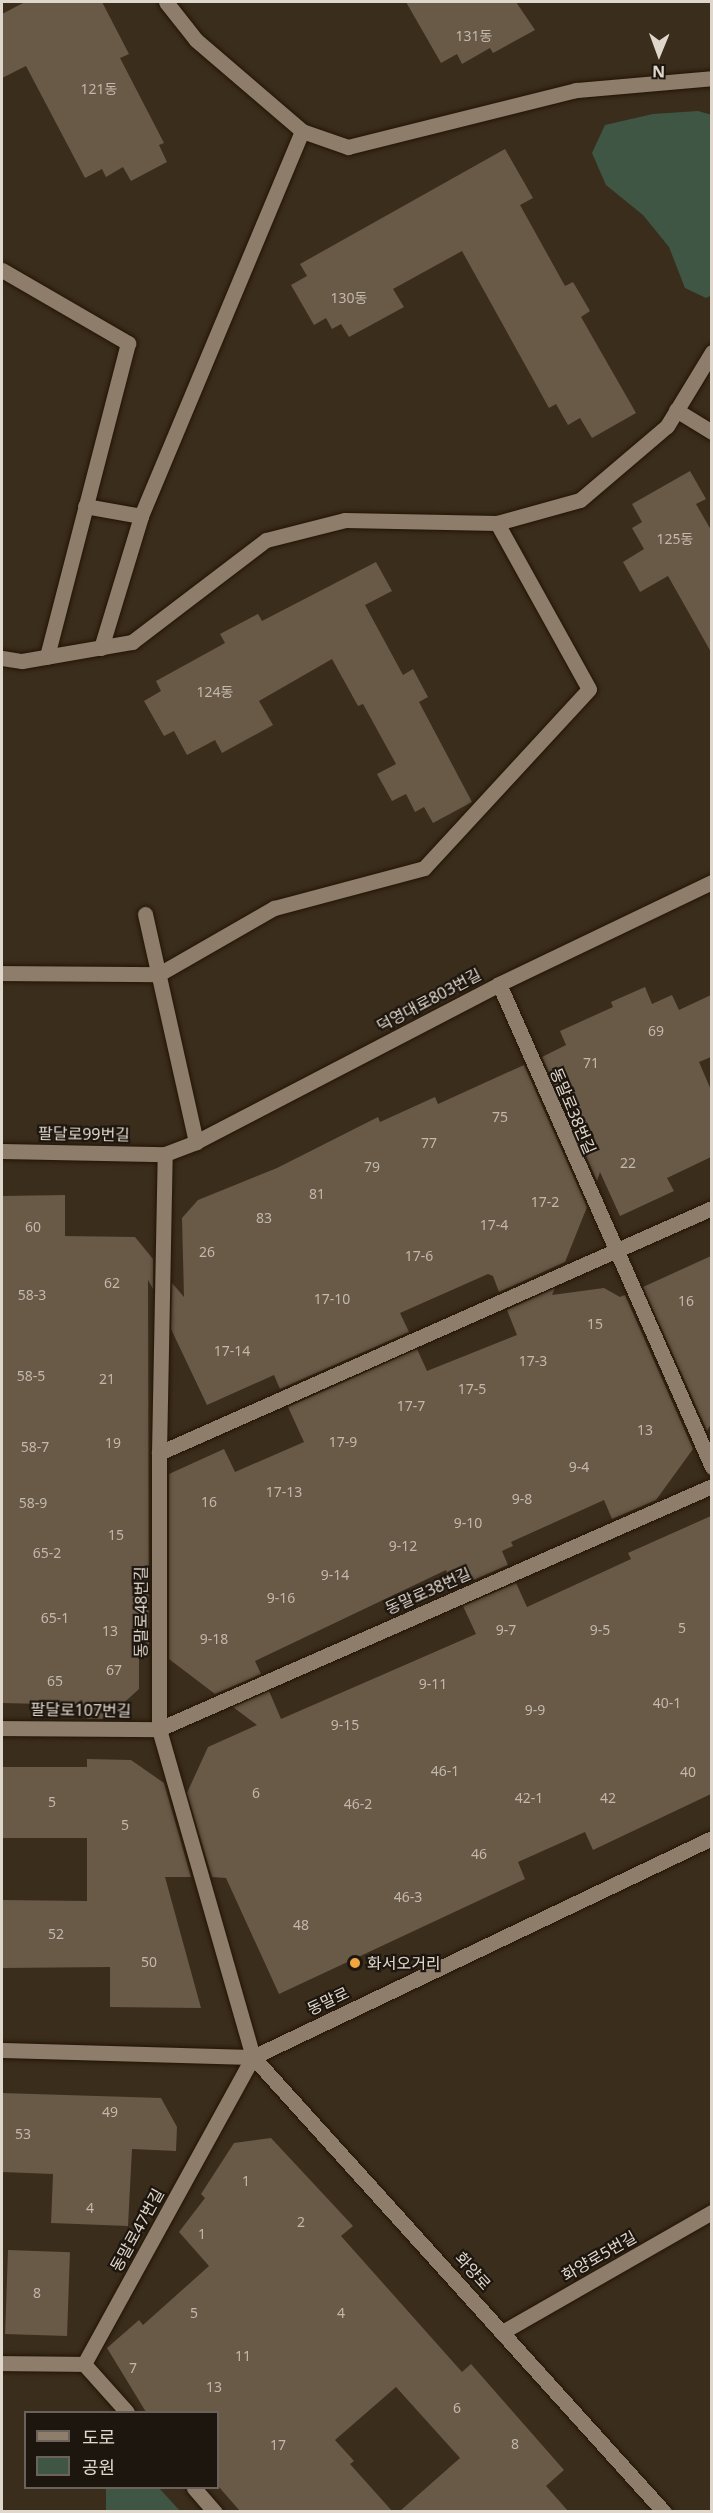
<!DOCTYPE html>
<meta charset="utf-8">
<style>
body{margin:0}
#map{position:relative;width:713px;height:2513px;overflow:hidden;background:#3b2d1c;font-family:"Noto Sans","Noto Sans KR",sans-serif}
div>[style]{position:absolute}
.green>*{inset:0;background:#3e5643}
.building>*{inset:0;background:#695947;transform-origin:0 0}
.roads{filter:drop-shadow(0 0 2px #221505) drop-shadow(0 0 2px #221505)}
.service>*{height:15px;margin:-7.5px;padding:0 7.5px;transform-origin:7.5px;border-radius:7.5px;background:#8e7d6a}
.minor>*{height:15px;margin:-7.5px;padding:0 7.5px;transform-origin:7.5px;border-radius:7.5px;background:#8e7d6a}
.tertiary>*{height:15px;margin:-7.5px;padding:0 7.5px;transform-origin:7.5px;border-radius:7.5px;background:#8e7d6a}
.dots>*{width:16px;height:16px;translate:-50% -50%;box-sizing:border-box;border:3px solid #1d160f;border-radius:50%}
span{translate:-50% -50%;white-space:nowrap;text-align:center;line-height:1.15;-webkit-text-stroke:4.5px #1d160f;paint-order:stroke}
.number-label{font-size:14px;color:#c2b8ab}
.number-label span{-webkit-text-stroke-width:0}
.street-label{font-size:16px;color:#e0d7cc}
.poi-label{font-size:16px;color:#e0d7cc}
.left{translate:0 -50%;text-align:left}
.frame{position:absolute;inset:0;border:3px solid #e0d7cc;pointer-events:none}
.legend{position:absolute;left:24px;top:2411px;width:195px;height:78px;box-sizing:border-box;background:#1d160f;border:2px solid #6b635b;margin:0;padding:8px 10px;list-style:none;font-size:18px;color:#e0d7cc}
.legend li{display:flex;align-items:center;gap:12px;height:30px}
.legend b{width:30px;border:2px solid #6b635b}
.north{position:absolute;left:629px;top:24px;width:60px;height:60px;-webkit-text-stroke:4px #1d160f;paint-order:stroke;rotate:181deg;font-size:16px;font-weight:700;line-height:24px;text-align:center;color:#e0d7cc}
.north::after{content:'';display:block;margin:auto;width:21px;height:27px;background:#e0d7cc;clip-path:polygon(50% 0,100% 100%,50% 72%,0 100%)}
</style>
<div id="map">
<div class="green">
<i style="clip-path:polygon(698px 111px,712px 115px,712px 295px,706px 298px,685px 288px,669px 247px,643px 215px,606px 185px,592px 153px,605px 125px,653px 114px)"></i>
<i style="clip-path:polygon(106px 2488px,159px 2488px,180px 2511px,106px 2511px)"></i>
</div>
<div class="building">
<i style="clip-path:polygon(25px 2px,102px 2px,129px 54px,120px 58px,164px 143px,159px 145px,167px 162px,131px 181px,123px 167px,106px 177px,102px 169px,85px 178px,26px 66px,2px 78px,2px 14px)"></i>
<i style="clip-path:polygon(406px 2px,516px 2px,535px 30px,493px 53px,490px 48px,462px 64px,457px 54px,441px 63px)"></i>
<i style="clip-path:polygon(505px 149px,533px 198px,520px 205px,565px 286px,573px 282px,590px 311px,581px 317px,636px 413px,592px 438px,580px 418px,568px 425px,556px 404px,549px 408px,462px 251px,393px 289px,404px 307px,349px 337px,341px 324px,332px 329px,326px 318px,314px 325px,291px 285px,307px 276px,300px 264px)"></i>
<i style="clip-path:polygon(690px 471px,706px 499px,696px 504px,711px 530px,711px 652px,668px 576px,640px 592px,623px 562px,644px 549px,632px 528px,642px 522px,632px 504px)"></i>
<i style="clip-path:polygon(376px 562px,392px 591px,365px 605px,403px 675px,413px 669px,428px 697px,419px 702px,472px 802px,433px 823px,424px 807px,415px 812px,406px 794px,392px 801px,377px 774px,396px 764px,363px 704px,358px 706px,332px 659px,259px 701px,273px 725px,222px 753px,215px 740px,187px 755px,174px 731px,164px 736px,144px 701px,161px 691px,156px 681px,225px 643px,220px 634px,258px 614px,262px 621px)"></i>
<i style="clip-path:polygon(645px 987px,652px 1004px,672px 995px,679px 1010px,711px 995px,711px 1057px,699px 1062px,711px 1090px,711px 1157px,667px 1178px,674px 1191px,620px 1216px,600px 1172px,597px 1181px,542px 1057px,566px 1045px,560px 1031px,613px 1007px,611px 1002px)"></i>
<i style="clip-path:polygon(524px 1065px,587px 1207px,565px 1262px,499px 1292px,493px 1276px,488px 1274px,400px 1313px,409px 1332px,280px 1389px,274px 1375px,207px 1405px,171px 1329px,172px 1283px,184px 1297px,182px 1218px,198px 1200px,277px 1168px,378px 1117px,380px 1122px,435px 1097px,438px 1104px)"></i>
<i style="clip-path:polygon(65px 1195px,65px 1236px,135px 1237px,153px 1259px,153px 1289px,148px 1280px,149px 1645px,139px 1637px,139px 1689px,106px 1719px,87px 1719px,87px 1705px,2px 1703px,2px 1196px)"></i>
<i style="clip-path:polygon(711px 1256px,711px 1424px,707px 1431px,643px 1287px)"></i>
<i style="clip-path:polygon(555px 1288px,552px 1295px,604px 1288px,620px 1297px,625px 1295px,693px 1449px,656px 1500px,612px 1519px,604px 1500px,511px 1542px,513px 1546px,502px 1551px,508px 1565px,455px 1588px,446px 1570px,255px 1661px,261px 1674px,215px 1694px,169px 1659px,169px 1474px,224px 1449px,235px 1472px,304px 1442px,288px 1407px,417px 1349px,427px 1371px,517px 1335px,507px 1310px)"></i>
<i style="clip-path:polygon(711px 1516px,711px 1794px,593px 1850px,585px 1832px,518px 1862px,525px 1879px,279px 1994px,226px 1878px,212px 1877px,187px 1793px,208px 1747px,257px 1725px,233px 1707px,269px 1691px,281px 1719px,476px 1634px,463px 1606px,516px 1583px,527px 1607px,631px 1559px,628px 1553px)"></i>
<i style="clip-path:polygon(87px 1759px,131px 1760px,164px 1783px,191px 1877px,165px 1877px,201px 2008px,110px 2007px,110px 1967px,2px 1968px,2px 1900px,87px 1901px,87px 1838px,2px 1838px,2px 1767px,87px 1767px)"></i>
<i style="clip-path:polygon(2px 2093px,161px 2098px,177px 2127px,176px 2151px,132px 2149px,128px 2226px,51px 2223px,53px 2174px,2px 2172px)"></i>
<i style="clip-path:polygon(271px 2138px,353px 2226px,341px 2236px,462px 2372px,471px 2364px,564px 2470px,546px 2486px,568px 2511px,400px 2511px,460px 2458px,396px 2387px,335px 2440px,354px 2461px,350px 2464px,392px 2511px,240px 2511px,218px 2486px,218px 2412px,146px 2412px,107px 2348px,139px 2320px,143px 2325px,209px 2266px,179px 2232px,205px 2198px,201px 2194px,234px 2143px)"></i>
<i style="left:8px;top:2250px;width:62px;height:84px;rotate:2deg"></i>
</div>
<div class="roads">
<div class="service">
<i style="left:166px;top:2px;width:48px;rotate:51.7deg"></i>
<i style="left:196px;top:40px;width:140px;rotate:40.6deg"></i>
<i style="left:302px;top:131px;width:49px;rotate:19.2deg"></i>
<i style="left:348px;top:147px;width:235px;rotate:-14deg"></i>
<i style="left:576px;top:90px;width:137px;rotate:-5deg"></i>
<i style="left:2px;top:270px;width:146px;rotate:30.1deg"></i>
<i style="left:128px;top:343px;width:324px;rotate:104.5deg"></i>
<i style="left:676px;top:410px;width:42px;rotate:31.4deg"></i>
<i style="left:85px;top:506px;width:57px;rotate:10.1deg"></i>
<i style="left:101px;top:648px;width:138px;rotate:-73.1deg"></i>
<i style="left:141px;top:516px;width:417px;rotate:-67.3deg"></i>
<i style="left:2px;top:658px;width:20px;rotate:9deg"></i>
<i style="left:22px;top:661px;width:112px;rotate:-9.8deg"></i>
<i style="left:132px;top:642px;width:168px;rotate:-37.3deg"></i>
<i style="left:266px;top:540px;width:81px;rotate:-14.2deg"></i>
<i style="left:345px;top:520px;width:152px;rotate:1.1deg"></i>
<i style="left:497px;top:523px;width:86px;rotate:-15.5deg"></i>
<i style="left:580px;top:500px;width:114px;rotate:-40.4deg"></i>
<i style="left:667px;top:426px;width:87px;rotate:-58.7deg"></i>
<i style="left:145px;top:914px;width:234px;rotate:77.4deg"></i>
<i style="left:2px;top:973px;width:157px;rotate:0.4deg"></i>
<i style="left:159px;top:974px;width:133px;rotate:-29.9deg"></i>
<i style="left:274px;top:908px;width:155px;rotate:-14.9deg"></i>
<i style="left:424px;top:868px;width:243px;rotate:-47.3deg"></i>
<i style="left:589px;top:689px;width:190px;rotate:-119deg"></i>
</div>
<div class="minor">
<i style="left:499px;top:984px;width:528px;rotate:66.2deg"></i>
<i style="left:2px;top:1151px;width:163px;rotate:1.1deg"></i>
<i style="left:165px;top:1154px;width:33px;rotate:-21deg"></i>
<i style="left:196px;top:1142px;width:342px;rotate:-27.5deg"></i>
<i style="left:499px;top:984px;width:236px;rotate:-25.6deg"></i>
<i style="left:159px;top:1453px;width:605px;rotate:-23.9deg"></i>
<i style="left:2px;top:1728px;width:157px;rotate:0.4deg"></i>
<i style="left:159px;top:1729px;width:604px;rotate:-23.72deg"></i>
<i style="left:504px;top:2331px;width:240px;rotate:-29.8deg"></i>
<i style="left:2px;top:2363px;width:82px;rotate:0.7deg"></i>
<i style="left:84px;top:2364px;width:350px;rotate:-61.2deg"></i>
<i style="left:253px;top:2057px;width:341px;rotate:-106deg"></i>
<i style="left:159px;top:1729px;width:276px;rotate:-90deg"></i>
<i style="left:159px;top:1453px;width:299px;rotate:-88.9deg"></i>
<i style="left:84px;top:2364px;width:64px;rotate:48.1deg"></i>
<i style="left:194px;top:2488px;width:32px;rotate:49deg"></i>
</div>
<div class="tertiary">
<i style="left:2px;top:2050px;width:251px;rotate:1.6deg"></i>
<i style="left:253px;top:2057px;width:509px;rotate:-25.51deg"></i>
<i style="left:253px;top:2057px;width:613px;rotate:47.91deg"></i>
</div>
</div>
<div class="dots">
<i style="left:355px;top:1963px;background:#f0a63f"></i>
</div>
<div class="number-label">
<span style="left:474px;top:36px">131동</span>
<span style="left:99px;top:89px">121동</span>
<span style="left:349px;top:298px">130동</span>
<span style="left:675px;top:539px">125동</span>
<span style="left:215px;top:692px">124동</span>
<span style="left:656px;top:1031px">69</span>
<span style="left:591px;top:1063px">71</span>
<span style="left:500px;top:1117px">75</span>
<span style="left:429px;top:1143px">77</span>
<span style="left:628px;top:1163px">22</span>
<span style="left:372px;top:1167px">79</span>
<span style="left:317px;top:1194px">81</span>
<span style="left:545px;top:1202px">17-2</span>
<span style="left:264px;top:1218px">83</span>
<span style="left:494px;top:1225px">17-4</span>
<span style="left:33px;top:1227px">60</span>
<span style="left:207px;top:1252px">26</span>
<span style="left:419px;top:1256px">17-6</span>
<span style="left:112px;top:1283px">62</span>
<span style="left:32px;top:1295px">58-3</span>
<span style="left:332px;top:1299px">17-10</span>
<span style="left:686px;top:1301px">16</span>
<span style="left:595px;top:1324px">15</span>
<span style="left:232px;top:1351px">17-14</span>
<span style="left:533px;top:1361px">17-3</span>
<span style="left:31px;top:1376px">58-5</span>
<span style="left:107px;top:1379px">21</span>
<span style="left:472px;top:1389px">17-5</span>
<span style="left:411px;top:1406px">17-7</span>
<span style="left:645px;top:1430px">13</span>
<span style="left:343px;top:1442px">17-9</span>
<span style="left:113px;top:1443px">19</span>
<span style="left:35px;top:1447px">58-7</span>
<span style="left:579px;top:1467px">9-4</span>
<span style="left:284px;top:1492px">17-13</span>
<span style="left:522px;top:1499px">9-8</span>
<span style="left:209px;top:1502px">16</span>
<span style="left:33px;top:1503px">58-9</span>
<span style="left:468px;top:1523px">9-10</span>
<span style="left:116px;top:1535px">15</span>
<span style="left:403px;top:1546px">9-12</span>
<span style="left:47px;top:1553px">65-2</span>
<span style="left:335px;top:1575px">9-14</span>
<span style="left:281px;top:1598px">9-16</span>
<span style="left:55px;top:1618px">65-1</span>
<span style="left:682px;top:1628px">5</span>
<span style="left:506px;top:1630px">9-7</span>
<span style="left:600px;top:1630px">9-5</span>
<span style="left:110px;top:1631px">13</span>
<span style="left:214px;top:1639px">9-18</span>
<span style="left:114px;top:1670px">67</span>
<span style="left:55px;top:1681px">65</span>
<span style="left:433px;top:1684px">9-11</span>
<span style="left:667px;top:1703px">40-1</span>
<span style="left:535px;top:1710px">9-9</span>
<span style="left:345px;top:1725px">9-15</span>
<span style="left:445px;top:1771px">46-1</span>
<span style="left:688px;top:1772px">40</span>
<span style="left:256px;top:1793px">6</span>
<span style="left:529px;top:1798px">42-1</span>
<span style="left:608px;top:1798px">42</span>
<span style="left:52px;top:1802px">5</span>
<span style="left:358px;top:1804px">46-2</span>
<span style="left:125px;top:1825px">5</span>
<span style="left:479px;top:1854px">46</span>
<span style="left:408px;top:1897px">46-3</span>
<span style="left:301px;top:1925px">48</span>
<span style="left:56px;top:1934px">52</span>
<span style="left:149px;top:1962px">50</span>
<span style="left:110px;top:2112px">49</span>
<span style="left:23px;top:2134px">53</span>
<span style="left:246px;top:2181px">1</span>
<span style="left:90px;top:2208px">4</span>
<span style="left:301px;top:2222px">2</span>
<span style="left:202px;top:2234px">1</span>
<span style="left:37px;top:2293px">8</span>
<span style="left:194px;top:2313px">5</span>
<span style="left:341px;top:2313px">4</span>
<span style="left:243px;top:2356px">11</span>
<span style="left:133px;top:2368px">7</span>
<span style="left:214px;top:2387px">13</span>
<span style="left:457px;top:2408px">6</span>
<span style="left:515px;top:2444px">8</span>
<span style="left:278px;top:2445px">17</span>
</div>
<div class="street-label">
<span style="left:429px;top:1000px;rotate:-28deg">덕영대로803번길</span>
<span style="left:573px;top:1111px;rotate:67deg">동말로38번길</span>
<span style="left:84px;top:1134px;rotate:1deg">팔달로99번길</span>
<span style="left:428px;top:1591px;rotate:-24deg">동말로38번길</span>
<span style="left:141px;top:1612px;rotate:-90deg">동말로48번길</span>
<span style="left:81px;top:1710px;rotate:1deg">팔달로107번길</span>
<span style="left:328px;top:2001px;rotate:-25deg">동말로</span>
<span style="left:137px;top:2230px;rotate:-61deg">동말로47번길</span>
<span style="left:599px;top:2256px;rotate:-30deg">화양로5번길</span>
<span style="left:473px;top:2271px;rotate:48deg">화양로</span>
</div>
<div class="poi-label">
<span class="left" style="left:367px;top:1963px">화서오거리</span>
</div>
<div class="frame"></div>
<ul class="legend">
<li><b style="height:8px;background:#8e7d6a"></b>도로</li>
<li><b style="height:16px;background:#3e5643"></b>공원</li>
</ul>
<div class="north">N</div>
</div>
